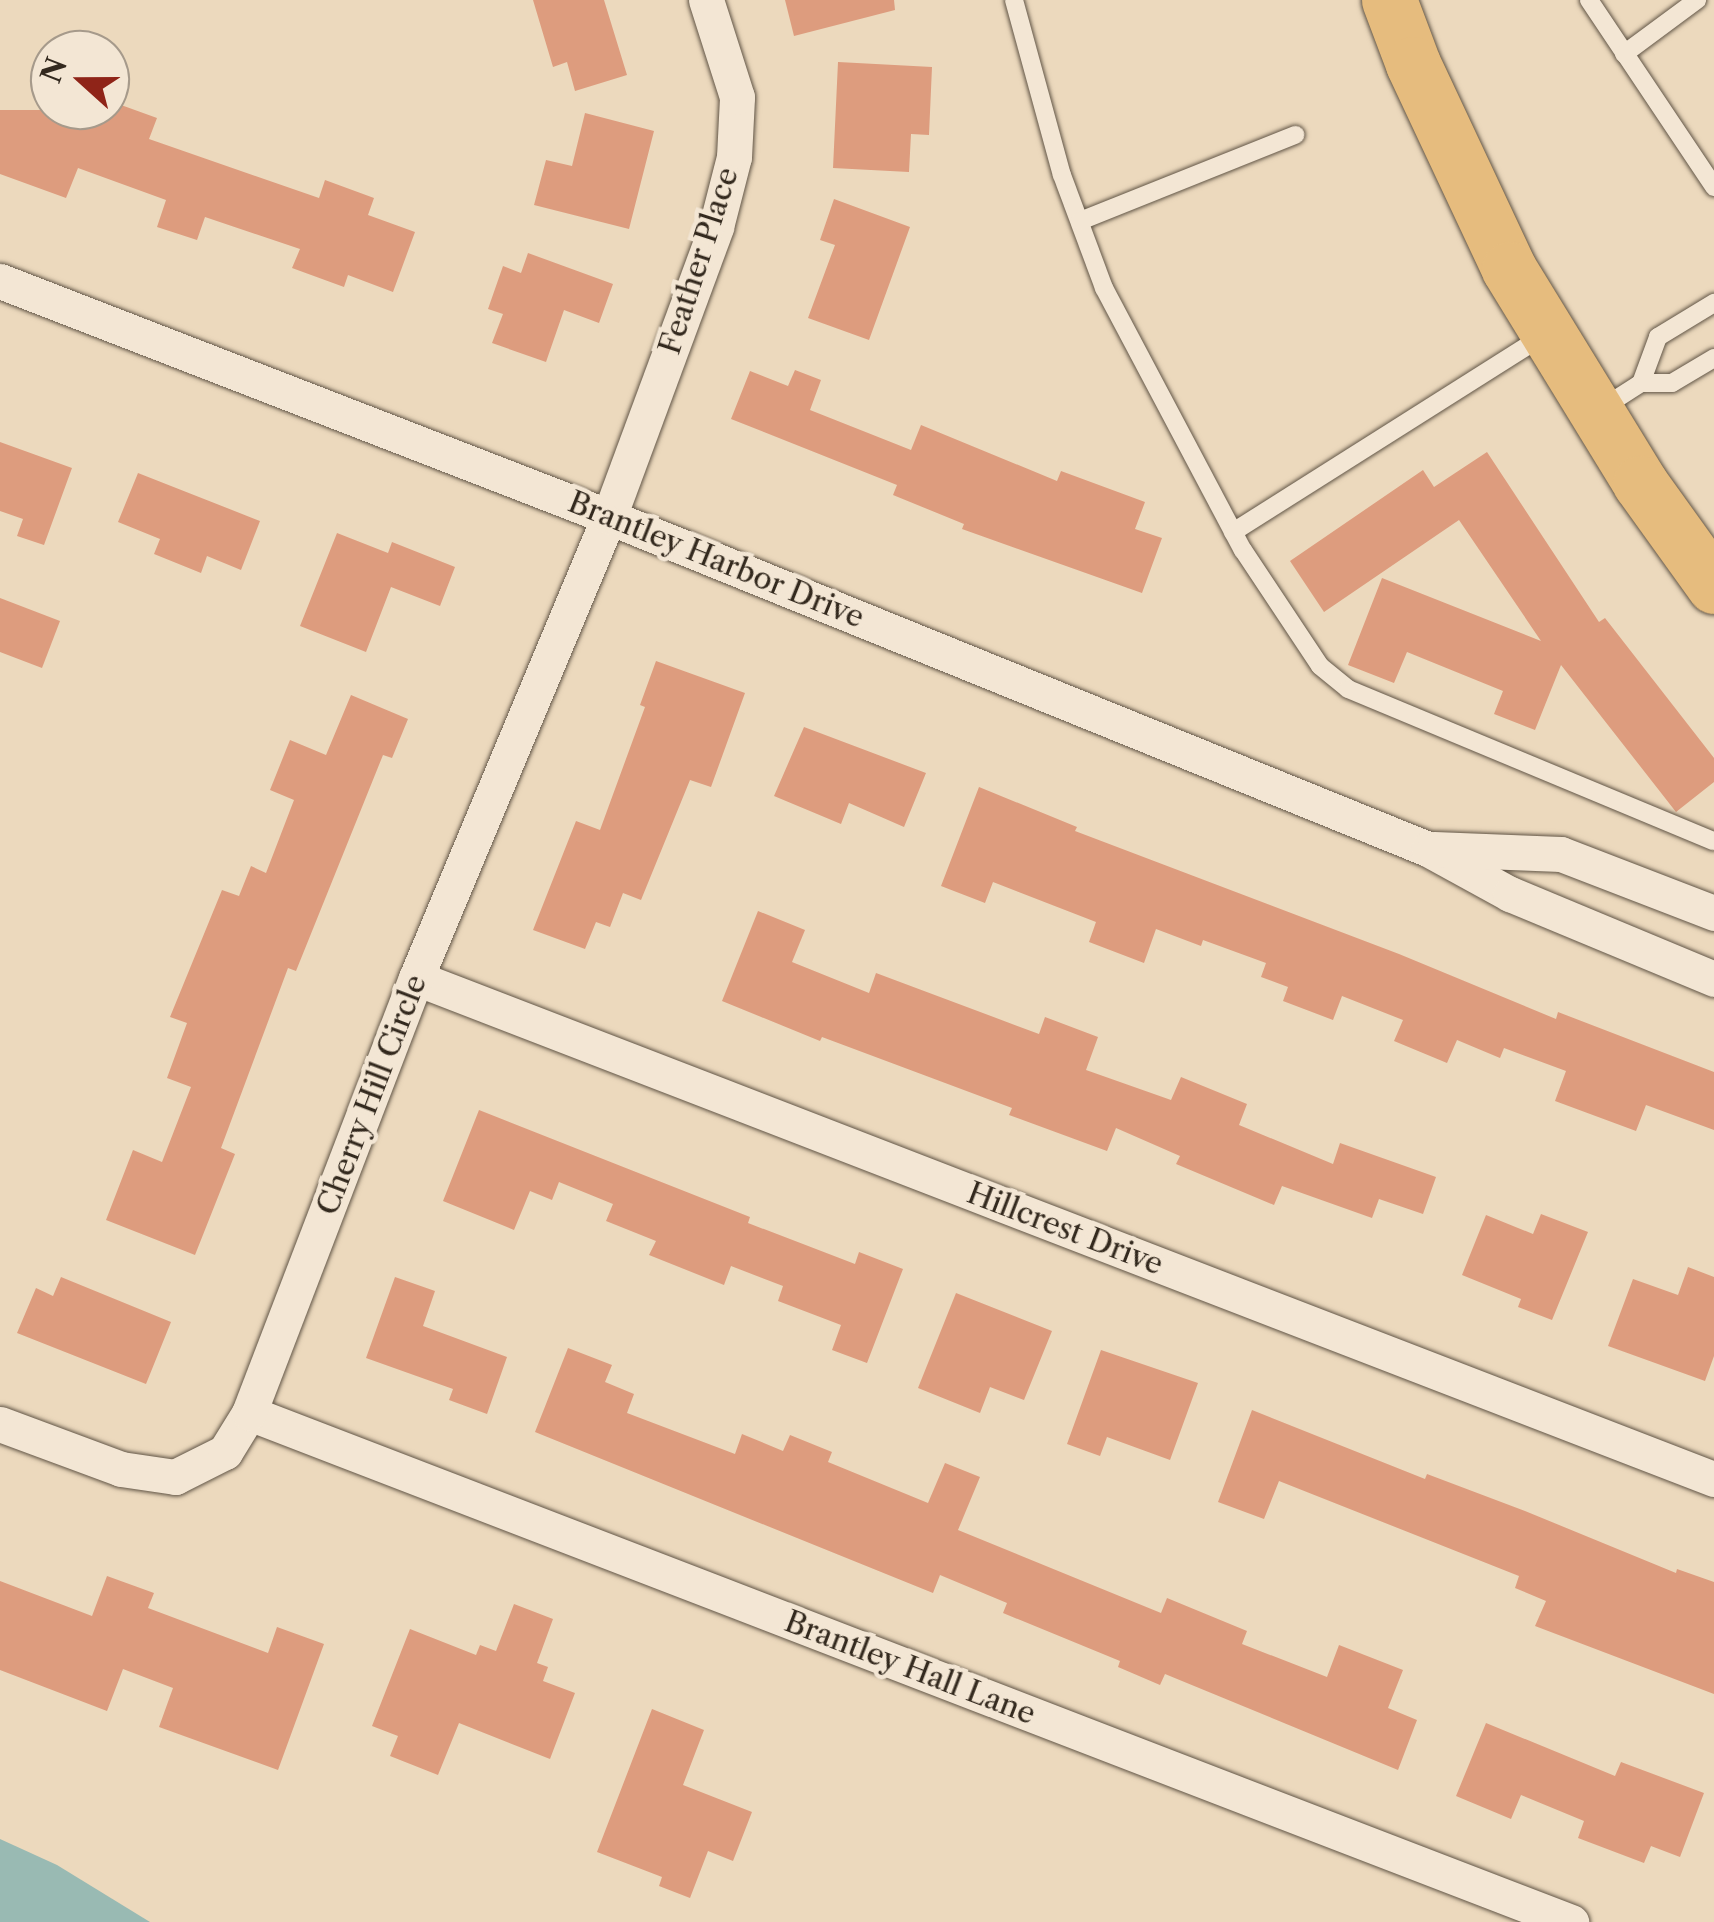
<!DOCTYPE html>
<style>
body{margin:0}
#map{position:relative;width:1714px;height:1922px;overflow:hidden;background:#ecd9bd;font-family:"Libre Caslon Text",serif}
div>[style]{position:absolute}
.water>*{inset:0;background:#99bab3}
.building>*{inset:0;background:#dd9c7e}
.roads{filter:drop-shadow(0 0 2px #615546) drop-shadow(0 0 2px #615546)}
.service>*{height:18px;margin:-9px;padding:0 9px;transform-origin:9px;border-radius:9px;background:#f3e6d4}
.minor>*{height:35px;margin:-17.5px;padding:0 17.5px;transform-origin:17.5px;border-radius:17.5px;background:#f3e6d4}
.primary>*{height:55px;margin:-27.5px;padding:0 27.5px;transform-origin:27.5px;border-radius:27.5px;background:#e6bc7e}
span{translate:-50% -50%;white-space:nowrap;text-align:center;line-height:1.15;-webkit-text-stroke:9px #f3e6d4;paint-order:stroke}
.street-label{font-size:30px;color:#33291e}
.north{position:absolute;left:30px;top:30px;width:100px;height:100px;box-sizing:border-box;background:#f3e6d4;border:2px solid #a69a8b;border-radius:50%;rotate:291deg;font-size:28px;font-weight:700;line-height:40px;text-align:center;color:#33291e}
.north::after{content:'';display:block;margin:auto;width:35px;height:45px;background:#8f2418;clip-path:polygon(50% 0,100% 100%,50% 72%,0 100%)}
</style>
<div id="map">
<div class="water">
<i style="clip-path:polygon(0 1839px,57px 1865px,150px 1922px,0 1922px)"></i>
</div>
<div class="building">
<i style="clip-path:polygon(533px 0,604px 0,627px 75px,575px 91px,567px 62px,553px 67px)"></i>
<i style="clip-path:polygon(785px 0,894px 0,895px 10px,794px 36px)"></i>
<i style="clip-path:polygon(838px 62px,932px 67px,929px 135px,911px 134px,909px 172px,833px 168px)"></i>
<i style="clip-path:polygon(110px 101px,157px 118px,149px 139px,319px 198px,325px 180px,374px 198px,368px 215px,415px 232px,393px 292px,348px 275px,344px 287px,292px 268px,300px 249px,205px 217px,197px 240px,157px 227px,166px 200px,78px 168px,66px 198px,0 174px,0 110px,110px 110px)"></i>
<i style="clip-path:polygon(585px 113px,654px 131px,629px 229px,534px 205px,546px 160px,572px 166px)"></i>
<i style="clip-path:polygon(834px 199px,910px 227px,869px 340px,808px 318px,835px 245px,820px 240px)"></i>
<i style="clip-path:polygon(528px 253px,613px 284px,599px 323px,564px 310px,546px 362px,492px 343px,503px 314px,488px 309px,503px 266px,521px 273px)"></i>
<i style="clip-path:polygon(795px 370px,821px 380px,810px 410px,911px 450px,921px 425px,1057px 481px,1061px 471px,1145px 502px,1135px 529px,1162px 538px,1142px 593px,962px 529px,964px 524px,893px 495px,897px 485px,731px 419px,750px 371px,788px 386px)"></i>
<i style="clip-path:polygon(0 442px,72px 468px,44px 545px,17px 536px,23px 519px,0 511px)"></i>
<i style="clip-path:polygon(1487px 452px,1599px 622px,1605px 618px,1714px 758px,1714px 782px,1676px 812px,1561px 665px,1535px 730px,1494px 714px,1503px 691px,1407px 652px,1394px 683px,1348px 665px,1382px 578px,1541px 641px,1459px 520px,1324px 612px,1290px 561px,1423px 470px,1434px 487px)"></i>
<i style="clip-path:polygon(138px 473px,260px 521px,241px 570px,207px 556px,201px 573px,154px 554px,160px 539px,118px 522px)"></i>
<i style="clip-path:polygon(337px 533px,388px 553px,392px 542px,455px 567px,440px 606px,391px 587px,366px 652px,300px 626px)"></i>
<i style="clip-path:polygon(0 598px,60px 621px,42px 668px,0 652px)"></i>
<i style="clip-path:polygon(656px 661px,745px 693px,711px 787px,690px 780px,641px 900px,623px 893px,610px 927px,596px 922px,585px 949px,533px 930px,576px 821px,600px 830px,645px 707px,640px 705px)"></i>
<i style="clip-path:polygon(351px 695px,408px 719px,392px 758px,383px 755px,296px 971px,288px 968px,221px 1148px,235px 1154px,195px 1255px,106px 1220px,133px 1150px,162px 1162px,191px 1087px,167px 1078px,187px 1023px,170px 1017px,222px 890px,239px 896px,251px 866px,266px 873px,294px 800px,270px 790px,290px 740px,326px 755px)"></i>
<i style="clip-path:polygon(804px 727px,926px 773px,904px 827px,849px 803px,841px 824px,774px 796px)"></i>
<i style="clip-path:polygon(979px 787px,1077px 827px,1075px 831px,1399px 954px,1556px 1019px,1558px 1012px,1714px 1072px,1714px 1130px,1646px 1105px,1636px 1131px,1555px 1101px,1566px 1071px,1504px 1048px,1500px 1058px,1457px 1040px,1447px 1063px,1394px 1041px,1403px 1020px,1342px 996px,1333px 1020px,1283px 1001px,1288px 987px,1261px 977px,1266px 963px,1203px 940px,1201px 946px,1156px 929px,1144px 963px,1089px 942px,1096px 922px,993px 882px,985px 903px,941px 886px)"></i>
<i style="clip-path:polygon(758px 911px,805px 930px,792px 962px,869px 993px,876px 973px,1039px 1034px,1045px 1017px,1098px 1037px,1086px 1070px,1171px 1100px,1181px 1077px,1247px 1104px,1239px 1125px,1333px 1164px,1340px 1143px,1436px 1177px,1423px 1214px,1379px 1199px,1372px 1218px,1282px 1186px,1274px 1205px,1176px 1164px,1180px 1156px,1116px 1128px,1107px 1151px,1009px 1115px,1012px 1108px,822px 1037px,820px 1041px,722px 1001px)"></i>
<i style="clip-path:polygon(479px 1110px,750px 1217px,748px 1223px,855px 1264px,859px 1252px,903px 1269px,867px 1363px,832px 1350px,841px 1325px,778px 1301px,783px 1286px,731px 1266px,724px 1285px,649px 1255px,656px 1241px,606px 1221px,613px 1204px,559px 1182px,552px 1200px,530px 1191px,514px 1230px,443px 1201px)"></i>
<i style="clip-path:polygon(1541px 1214px,1588px 1232px,1552px 1320px,1518px 1307px,1521px 1299px,1462px 1275px,1486px 1215px,1533px 1234px)"></i>
<i style="clip-path:polygon(1688px 1267px,1714px 1277px,1714px 1356px,1705px 1381px,1608px 1346px,1633px 1279px,1678px 1295px)"></i>
<i style="clip-path:polygon(61px 1277px,171px 1322px,146px 1384px,17px 1333px,36px 1288px,53px 1296px)"></i>
<i style="clip-path:polygon(395px 1277px,435px 1291px,423px 1326px,507px 1357px,487px 1414px,449px 1400px,453px 1389px,366px 1358px)"></i>
<i style="clip-path:polygon(956px 1293px,1052px 1331px,1024px 1400px,990px 1387px,980px 1413px,918px 1388px)"></i>
<i style="clip-path:polygon(568px 1348px,612px 1365px,605px 1382px,634px 1394px,627px 1413px,735px 1454px,742px 1434px,783px 1451px,790px 1435px,832px 1452px,828px 1462px,928px 1503px,945px 1463px,980px 1477px,958px 1530px,1161px 1613px,1167px 1598px,1247px 1631px,1242px 1644px,1327px 1677px,1339px 1645px,1403px 1670px,1388px 1708px,1417px 1720px,1398px 1770px,1165px 1674px,1160px 1685px,1118px 1667px,1120px 1661px,1003px 1613px,1007px 1603px,940px 1575px,933px 1593px,535px 1432px)"></i>
<i style="clip-path:polygon(1101px 1350px,1198px 1383px,1170px 1460px,1107px 1437px,1100px 1456px,1067px 1444px)"></i>
<i style="clip-path:polygon(1252px 1410px,1425px 1479px,1427px 1474px,1525px 1511px,1676px 1573px,1677px 1569px,1714px 1582px,1714px 1694px,1535px 1626px,1546px 1601px,1515px 1588px,1519px 1576px,1279px 1481px,1264px 1519px,1218px 1502px)"></i>
<i style="clip-path:polygon(107px 1576px,154px 1593px,148px 1608px,268px 1653px,277px 1627px,324px 1644px,278px 1770px,159px 1727px,173px 1688px,123px 1669px,107px 1711px,0 1670px,0 1581px,92px 1616px)"></i>
<i style="clip-path:polygon(514px 1604px,553px 1619px,537px 1663px,548px 1667px,543px 1681px,575px 1693px,550px 1759px,459px 1723px,438px 1775px,390px 1756px,398px 1736px,372px 1726px,410px 1629px,476px 1655px,480px 1645px,496px 1651px)"></i>
<i style="clip-path:polygon(652px 1709px,704px 1730px,683px 1785px,752px 1812px,733px 1861px,708px 1851px,690px 1898px,659px 1886px,662px 1877px,597px 1852px)"></i>
<i style="clip-path:polygon(1486px 1723px,1615px 1776px,1621px 1762px,1704px 1793px,1680px 1857px,1651px 1846px,1644px 1863px,1578px 1838px,1584px 1821px,1521px 1795px,1511px 1819px,1456px 1796px)"></i>
</div>
<div class="roads">
<div class="service">
<i style="left:1014px;top:0;width:181px;rotate:74.7deg"></i>
<i style="left:1062px;top:175px;width:121px;rotate:69.6deg"></i>
<i style="left:1104px;top:288px;width:297px;rotate:62.1deg"></i>
<i style="left:1243px;top:550px;width:139px;rotate:56.4deg"></i>
<i style="left:1320px;top:666px;width:36px;rotate:39deg"></i>
<i style="left:1348px;top:689px;width:396px;rotate:22.6deg"></i>
<i style="left:1589px;top:0;width:225px;rotate:56.2deg"></i>
<i style="left:1624px;top:54px;width:91px;rotate:-36.5deg"></i>
<i style="left:1080px;top:221px;width:232px;rotate:-21.8deg"></i>
<i style="left:1641px;top:383px;width:49px;rotate:-69.7deg"></i>
<i style="left:1658px;top:337px;width:66px;rotate:-31.3deg"></i>
<i style="left:1599px;top:410px;width:50px;rotate:-32.7deg"></i>
<i style="left:1641px;top:383px;width:31px"></i>
<i style="left:1672px;top:383px;width:49px;rotate:-30.8deg"></i>
<i style="left:1233px;top:532px;width:365px;rotate:-32.3deg"></i>
</div>
<div class="minor">
<i style="left:0;top:281px;width:653px;rotate:21.18deg"></i>
<i style="left:609px;top:517px;width:884px;rotate:22.07deg"></i>
<i style="left:1428px;top:849px;width:94px;rotate:28.8deg"></i>
<i style="left:1510px;top:894px;width:221px;rotate:22.6deg"></i>
<i style="left:1434px;top:849px;width:127px;rotate:2.3deg"></i>
<i style="left:1561px;top:854px;width:164px;rotate:21.1deg"></i>
<i style="left:416px;top:978px;width:1391px;rotate:21.11deg"></i>
<i style="left:249px;top:1413px;width:1417px;rotate:21.06deg"></i>
<i style="left:0;top:1424px;width:129px;rotate:20.4deg"></i>
<i style="left:121px;top:1469px;width:55px;rotate:8.4deg"></i>
<i style="left:175px;top:1477px;width:56px;rotate:-26.6deg"></i>
<i style="left:225px;top:1452px;width:46px;rotate:-58.4deg"></i>
<i style="left:249px;top:1413px;width:466px;rotate:-69deg"></i>
<i style="left:416px;top:978px;width:500px;rotate:-67.3deg"></i>
<i style="left:609px;top:517px;width:309px;rotate:-69.7deg"></i>
<i style="left:716px;top:227px;width:72px;rotate:-75.6deg"></i>
<i style="left:734px;top:157px;width:60px;rotate:-87.1deg"></i>
<i style="left:737px;top:97px;width:102px;rotate:-107.7deg"></i>
</div>
<div class="primary">
<i style="left:1389px;top:0;width:68px;rotate:69.4deg"></i>
<i style="left:1413px;top:64px;width:226px;rotate:64.9deg"></i>
<i style="left:1509px;top:269px;width:251px;rotate:58.5deg"></i>
<i style="left:1640px;top:483px;width:127px;rotate:54.3deg"></i>
</div>
</div>
<div class="street-label">
<span style="left:699px;top:261px;rotate:-72deg">Feather Place</span>
<span style="left:716px;top:560px;rotate:22deg">Brantley Harbor Drive</span>
<span style="left:372px;top:1095px;rotate:-69deg">Cherry Hill Circle</span>
<span style="left:1065px;top:1229px;rotate:21deg">Hillcrest Drive</span>
<span style="left:910px;top:1668px;rotate:21deg">Brantley Hall Lane</span>
</div>
<div class="north">N</div>
</div>
